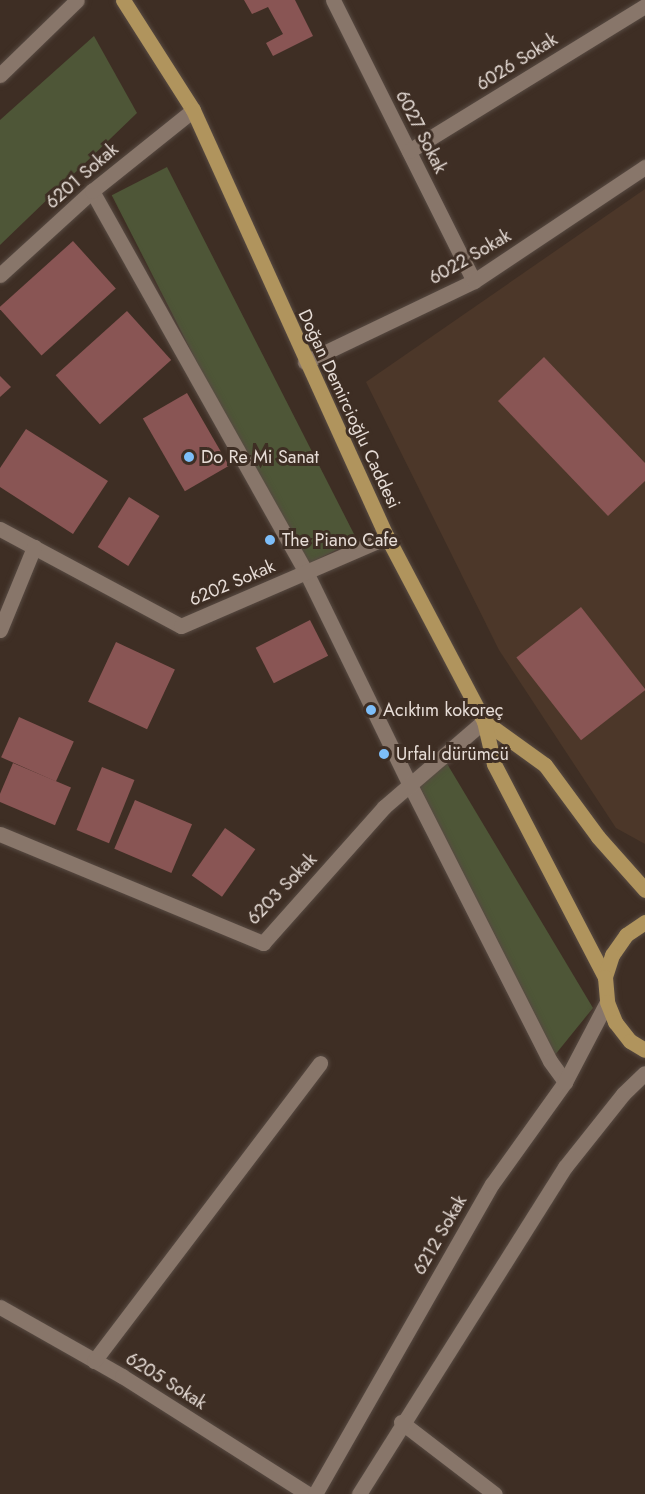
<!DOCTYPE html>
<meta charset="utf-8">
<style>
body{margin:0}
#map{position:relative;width:645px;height:1494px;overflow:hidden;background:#3e2e24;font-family:Jost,sans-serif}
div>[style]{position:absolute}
.built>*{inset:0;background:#4c3729}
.green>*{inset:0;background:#4e5637;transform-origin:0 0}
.building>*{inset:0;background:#895554;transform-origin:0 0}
.roads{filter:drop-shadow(0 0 2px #574a42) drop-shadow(0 0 2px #574a42)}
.minor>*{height:15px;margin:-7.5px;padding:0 7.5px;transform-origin:7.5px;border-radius:7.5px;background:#88766a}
.major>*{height:15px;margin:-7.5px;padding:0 7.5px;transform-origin:7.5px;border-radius:7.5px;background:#b0945d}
.dots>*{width:16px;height:16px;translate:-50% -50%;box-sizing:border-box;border:3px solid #3e2e24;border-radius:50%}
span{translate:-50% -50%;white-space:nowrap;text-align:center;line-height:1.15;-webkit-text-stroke:6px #3e2e24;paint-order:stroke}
.street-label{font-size:18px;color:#e7ddd7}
.poi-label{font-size:18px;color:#e7ddd7}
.left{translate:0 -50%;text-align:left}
</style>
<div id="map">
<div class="built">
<i style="clip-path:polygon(645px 189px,645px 844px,616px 828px,499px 650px,366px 382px)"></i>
</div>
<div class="green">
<i style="clip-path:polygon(94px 36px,137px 113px,0 245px,0 120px)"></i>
<i style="left:167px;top:167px;width:418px;height:62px;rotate:63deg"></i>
<i style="clip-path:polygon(443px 757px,593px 1008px,550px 1061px,410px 785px)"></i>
</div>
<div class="building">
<i style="clip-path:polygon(244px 0,295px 0,313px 36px,273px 56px,266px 43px,283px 34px,268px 7px,252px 14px)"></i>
<i style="left:73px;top:241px;width:64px;height:100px;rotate:48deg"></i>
<i style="left:127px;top:311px;width:66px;height:96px;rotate:48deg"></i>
<i style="clip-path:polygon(544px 357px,645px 463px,645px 481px,608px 516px,498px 401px)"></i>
<i style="clip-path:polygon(0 376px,11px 387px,0 397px)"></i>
<i style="left:187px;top:393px;width:84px;height:51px;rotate:60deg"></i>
<i style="clip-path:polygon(26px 429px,108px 481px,73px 534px,0 487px,0 468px)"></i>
<i style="left:129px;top:497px;width:36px;height:59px;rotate:32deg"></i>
<i style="left:581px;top:607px;width:105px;height:82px;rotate:52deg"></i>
<i style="left:310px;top:620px;width:40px;height:61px;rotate:63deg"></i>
<i style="left:116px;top:642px;width:65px;height:66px;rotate:25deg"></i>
<i style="left:19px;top:717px;width:60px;height:44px;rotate:24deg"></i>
<i style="left:13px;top:763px;width:63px;height:41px;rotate:23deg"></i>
<i style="left:102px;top:767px;width:35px;height:68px;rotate:22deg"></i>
<i style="left:135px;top:800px;width:62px;height:53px;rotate:23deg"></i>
<i style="left:225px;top:828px;width:37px;height:58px;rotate:35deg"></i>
</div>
<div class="roads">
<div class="minor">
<i style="left:333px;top:0;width:314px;rotate:63.4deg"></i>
<i style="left:0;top:75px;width:107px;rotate:-44.2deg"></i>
<i style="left:409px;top:151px;width:277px;rotate:-31.6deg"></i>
<i style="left:92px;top:191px;width:437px;rotate:60.7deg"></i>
<i style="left:306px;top:572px;width:237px;rotate:64deg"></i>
<i style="left:410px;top:785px;width:309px;rotate:63.1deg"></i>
<i style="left:550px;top:1061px;width:26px;rotate:54deg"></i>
<i style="left:0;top:275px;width:125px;rotate:-42.4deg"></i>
<i style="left:92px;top:191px;width:129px;rotate:-38.7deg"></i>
<i style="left:305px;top:362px;width:187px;rotate:-25.6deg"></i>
<i style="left:474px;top:281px;width:206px;rotate:-33.7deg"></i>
<i style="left:0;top:529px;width:205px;rotate:28.2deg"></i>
<i style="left:181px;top:626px;width:224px;rotate:-23.4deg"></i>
<i style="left:0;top:630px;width:90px;rotate:-67.7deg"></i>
<i style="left:0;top:834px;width:285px;rotate:22.5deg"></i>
<i style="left:263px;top:943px;width:182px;rotate:-48.3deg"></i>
<i style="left:384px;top:807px;width:132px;rotate:-40.7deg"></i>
<i style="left:0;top:1307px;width:140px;rotate:29.5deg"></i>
<i style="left:122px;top:1376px;width:220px;rotate:32.4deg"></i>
<i style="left:94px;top:1361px;width:374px;rotate:-52.8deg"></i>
<i style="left:401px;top:1422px;width:118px;rotate:37.5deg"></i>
<i style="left:315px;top:1494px;width:357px;rotate:-60.3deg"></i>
<i style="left:492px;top:1184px;width:125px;rotate:-54.4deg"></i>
<i style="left:565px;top:1082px;width:90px;rotate:-62.3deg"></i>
<i style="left:359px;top:1494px;width:386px;rotate:-57.8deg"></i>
<i style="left:565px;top:1167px;width:93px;rotate:-51.5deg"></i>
<i style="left:623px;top:1094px;width:30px;rotate:-44deg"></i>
</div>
<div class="major">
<i style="left:123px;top:0;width:130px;rotate:57.5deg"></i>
<i style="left:193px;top:110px;width:469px;rotate:65.6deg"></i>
<i style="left:387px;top:537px;width:208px;rotate:62.2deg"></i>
<i style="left:484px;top:721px;width:75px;rotate:35.8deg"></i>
<i style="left:545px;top:765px;width:89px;rotate:53.6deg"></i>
<i style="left:598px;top:837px;width:71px;rotate:48.4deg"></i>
<i style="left:484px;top:721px;width:44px;rotate:76.9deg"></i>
<i style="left:494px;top:764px;width:240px;rotate:62.5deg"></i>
<i style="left:645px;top:922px;width:23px;rotate:146deg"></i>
<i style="left:626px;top:935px;width:24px;rotate:125deg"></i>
<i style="left:612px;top:955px;width:23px;rotate:108deg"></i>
<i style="left:605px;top:977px;width:25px;rotate:85deg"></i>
<i style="left:607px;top:1002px;width:22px;rotate:68deg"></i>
<i style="left:615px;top:1022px;width:24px;rotate:52deg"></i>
<i style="left:630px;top:1041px;width:17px;rotate:31deg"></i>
</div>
</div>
<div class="dots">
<i style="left:189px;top:457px;background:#7dbef9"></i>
<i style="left:270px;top:540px;background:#7dbef9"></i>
<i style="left:371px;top:710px;background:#7dbef9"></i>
<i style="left:384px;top:754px;background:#7dbef9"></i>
</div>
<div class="street-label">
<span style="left:517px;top:62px;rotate:-32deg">6026 Sokak</span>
<span style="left:421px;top:132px;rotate:63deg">6027 Sokak</span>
<span style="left:82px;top:176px;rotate:-41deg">6201 Sokak</span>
<span style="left:470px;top:257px;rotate:-30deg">6022 Sokak</span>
<span style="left:349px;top:409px;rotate:65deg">Doğan Demircioğlu Caddesi</span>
<span style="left:232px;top:583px;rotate:-23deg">6202 Sokak</span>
<span style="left:282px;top:889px;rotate:-46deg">6203 Sokak</span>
<span style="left:440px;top:1235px;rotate:-60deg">6212 Sokak</span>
<span style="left:166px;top:1381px;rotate:32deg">6205 Sokak</span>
</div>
<div class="poi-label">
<span class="left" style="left:201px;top:457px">Do Re Mi Sanat</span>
<span class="left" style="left:282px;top:540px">The Piano Cafe</span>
<span class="left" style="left:383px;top:710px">Acıktım kokoreç</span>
<span class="left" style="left:396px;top:754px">Urfalı dürümcü</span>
</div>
</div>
